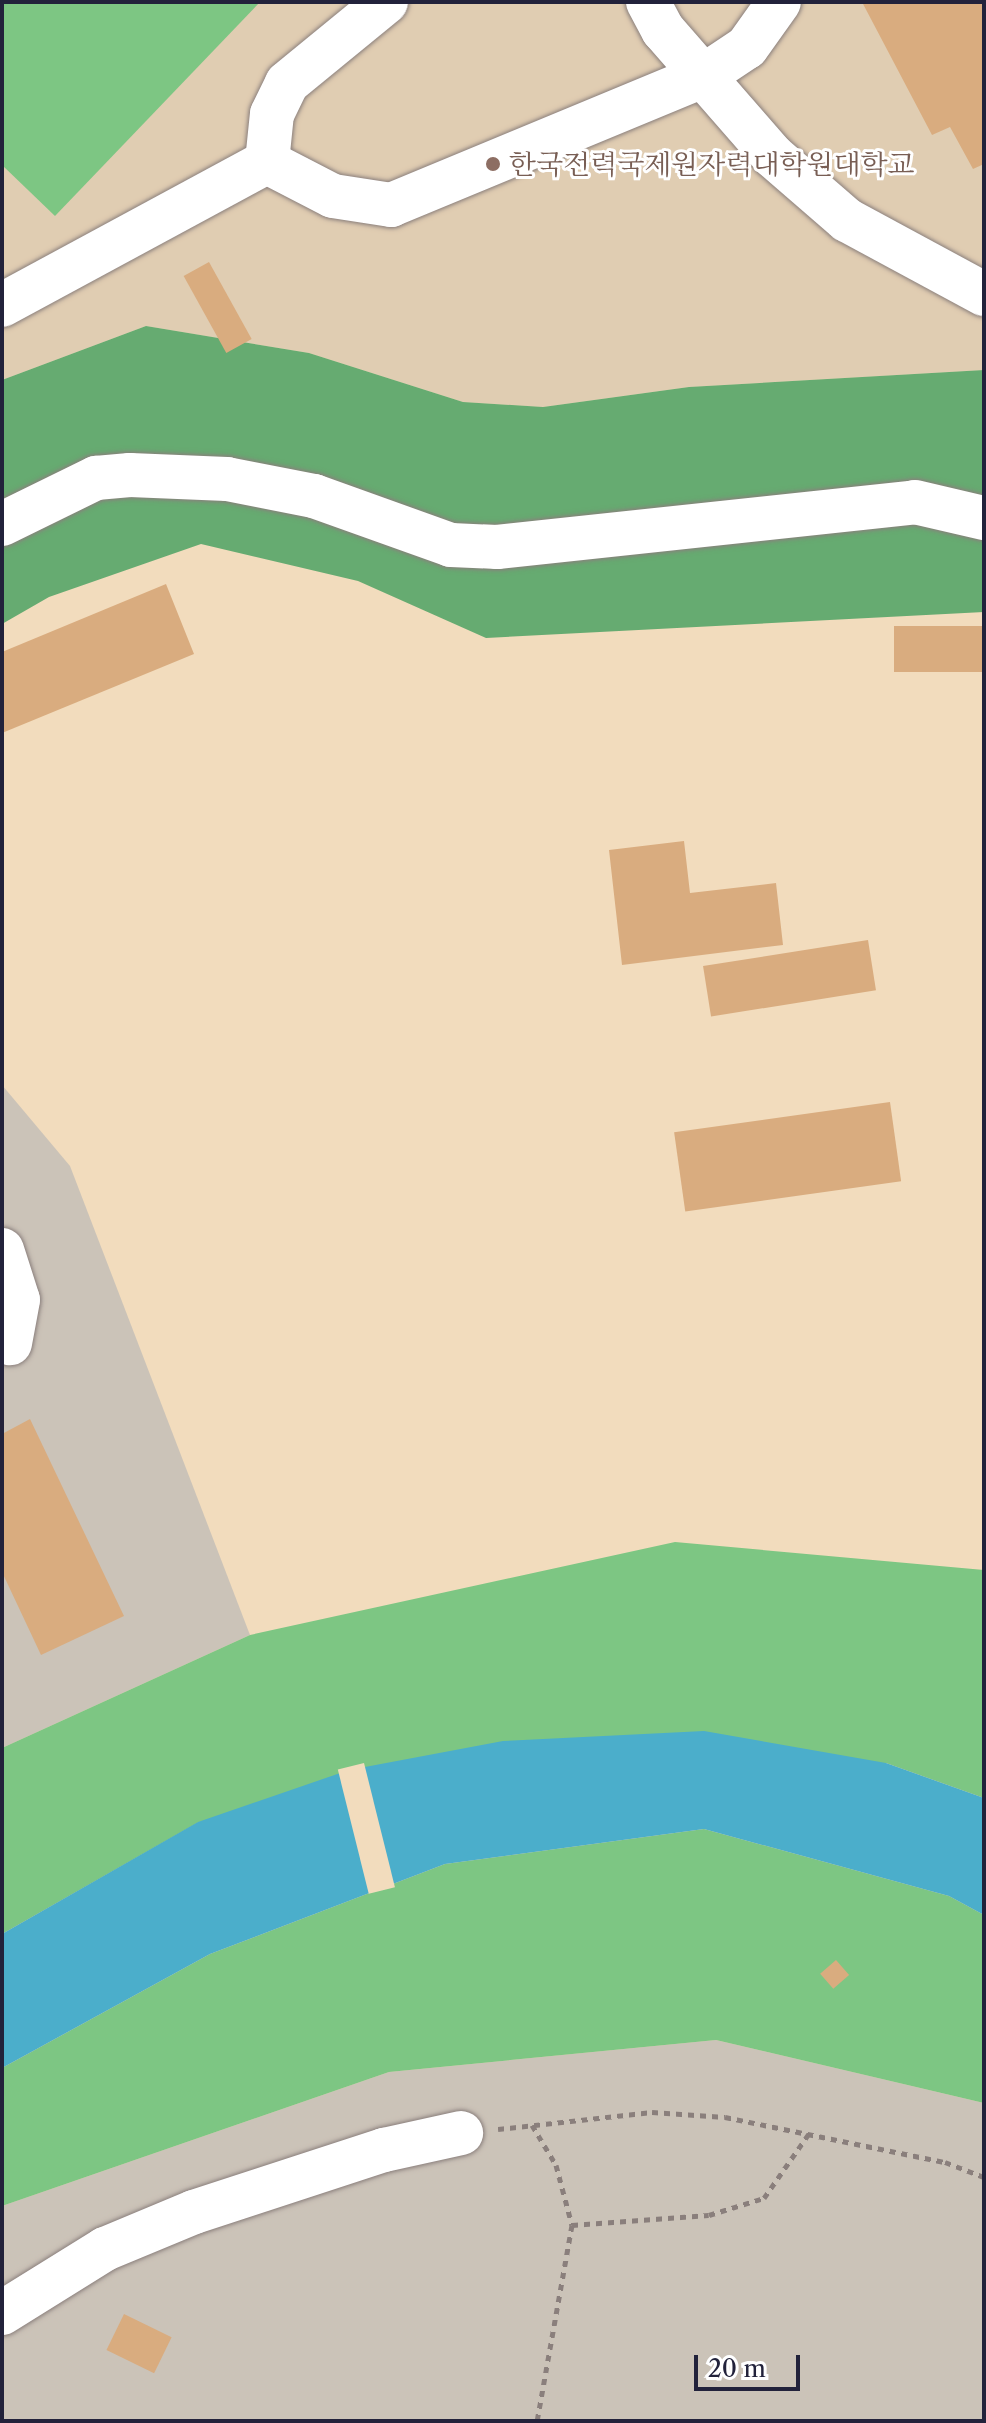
<!DOCTYPE html>
<meta charset="utf-8">
<style>
body{margin:0}
#map{position:relative;width:986px;height:2423px;overflow:hidden;background:#f2dcbd;font-family:"Libre Caslon Text","Noto Serif KR",serif}
div>[style]{position:absolute}
.built>*{inset:0;background:#e0cdb2}
.industrial>*{inset:0;background:#cbc3b8}
.green>*{inset:0;background:#7dc683}
.forest>*{inset:0;background:#66ab71}
.water>*{inset:0;background:#4baecb}
.pier>*{inset:0;background:#f2dcbd;transform-origin:0 0}
.building>*{inset:0;background:#d9ac7f;transform-origin:0 0}
.path>*{height:5px;margin-top:-2.5px;transform-origin:0;background:repeating-linear-gradient(90deg,#8a7f7c 0 6px,transparent 0 12px)}
.roads{filter:drop-shadow(0 0 2px #8a7f7c) drop-shadow(0 0 2px #8a7f7c)}
.minor>*{height:44px;margin:-22px;padding:0 22px;transform-origin:22px;border-radius:22px;background:#fff}
.dots>*{width:22px;height:22px;translate:-50% -50%;box-sizing:border-box;border:4px solid #fff;border-radius:50%}
span{translate:-50% -50%;white-space:nowrap;text-align:center;line-height:1.15;-webkit-text-stroke:6px #fff;paint-order:stroke}
.education-label{font-size:28px;color:#785e54}
.left{translate:0 -50%;text-align:left}
.frame{position:absolute;inset:0;border:4px solid #22223b;pointer-events:none}
.scale{position:absolute;left:694px;top:2355px;width:106px;height:36px;box-sizing:border-box;border:4px solid #22223b;border-top:0;padding-left:10px;font-size:24px;line-height:28px;white-space:nowrap;color:#22223b;-webkit-text-stroke:6px #fff;paint-order:stroke}
</style>
<div id="map">
<div class="built">
<i style="clip-path:polygon(2px 2px,984px 2px,984px 370px,689px 387px,543px 407px,463px 402px,309px 353px,146px 326px,2px 380px)"></i>
</div>
<div class="industrial">
<i style="clip-path:polygon(2px 1085px,70px 1166px,250px 1635px,2px 1748px)"></i>
<i style="clip-path:polygon(716px 2040px,984px 2103px,984px 2421px,2px 2421px,2px 2206px,389px 2072px)"></i>
</div>
<div class="green">
<i style="clip-path:polygon(2px 2px,260px 2px,55px 216px,2px 165px)"></i>
<i style="clip-path:polygon(675px 1542px,984px 1570px,984px 1798px,886px 1763px,199px 1822px,2px 1934px,2px 1748px,250px 1635px)"></i>
<i style="clip-path:polygon(704px 1829px,949px 1896px,984px 1915px,984px 2103px,716px 2040px,389px 2072px,2px 2206px,2px 2068px,210px 1954px,445px 1864px)"></i>
</div>
<div class="forest">
<i style="clip-path:polygon(146px 326px,309px 353px,463px 402px,543px 407px,689px 387px,984px 370px,984px 612px,486px 638px,358px 581px,201px 544px,49px 597px,2px 624px,2px 380px)"></i>
</div>
<div class="water">
<i style="clip-path:polygon(704px 1731px,886px 1763px,984px 1798px,984px 1915px,949px 1896px,704px 1829px,445px 1864px,210px 1954px,2px 2068px,2px 1934px,198px 1822px,349px 1770px,503px 1741px)"></i>
</div>
<div class="pier">
<i style="left:364px;top:1763px;width:128px;height:27px;rotate:76deg"></i>
</div>
<div class="building">
<i style="clip-path:polygon(862px 2px,984px 2px,984px 164px,973px 169px,950px 127px,932px 135px)"></i>
<i style="left:209px;top:262px;width:88px;height:29px;rotate:61deg"></i>
<i style="clip-path:polygon(166px 584px,194px 654px,2px 733px,2px 652px)"></i>
<i style="left:984px;top:626px;width:46px;height:90px;rotate:90deg"></i>
<i style="clip-path:polygon(684px 841px,690px 893px,776px 883px,783px 945px,622px 965px,609px 850px)"></i>
<i style="left:868px;top:940px;width:51px;height:167px;rotate:81deg"></i>
<i style="left:890px;top:1102px;width:80px;height:218px;rotate:82deg"></i>
<i style="clip-path:polygon(30px 1419px,124px 1616px,41px 1655px,2px 1572px,2px 1434px)"></i>
<i style="left:836px;top:1960px;width:20px;height:21px;rotate:49deg"></i>
<i style="left:124px;top:2314px;width:53px;height:40px;rotate:26deg"></i>
</div>
<div class="path">
<i style="left:532px;top:2125px;width:47px;rotate:59deg"></i>
<i style="left:556px;top:2165px;width:62px;rotate:75.1deg"></i>
<i style="left:572px;top:2225px;width:199px;rotate:100.1deg"></i>
<i style="left:498px;top:2129px;width:155px;rotate:-6.3deg"></i>
<i style="left:652px;top:2112px;width:73px;rotate:3.9deg"></i>
<i style="left:725px;top:2117px;width:225px;rotate:11.6deg"></i>
<i style="left:945px;top:2162px;width:42px;rotate:21deg"></i>
<i style="left:572px;top:2225px;width:137px;rotate:-4.2deg"></i>
<i style="left:709px;top:2215px;width:58px;rotate:-17.2deg"></i>
<i style="left:764px;top:2198px;width:80px;rotate:-55.1deg"></i>
</div>
<div class="roads">
<div class="minor">
<i style="left:648px;top:2px;width:32px;rotate:62deg"></i>
<i style="left:663px;top:30px;width:167px;rotate:48.9deg"></i>
<i style="left:773px;top:156px;width:98px;rotate:40.9deg"></i>
<i style="left:847px;top:220px;width:156px;rotate:28.4deg"></i>
<i style="left:267px;top:162px;width:74px;rotate:27.3deg"></i>
<i style="left:333px;top:196px;width:59px;rotate:8.8deg"></i>
<i style="left:391px;top:205px;width:340px;rotate:-22.5deg"></i>
<i style="left:705px;top:75px;width:50px;rotate:-33.7deg"></i>
<i style="left:747px;top:47px;width:55px;rotate:-54.6deg"></i>
<i style="left:267px;top:162px;width:48px;rotate:-84.1deg"></i>
<i style="left:272px;top:114px;width:34px;rotate:-64deg"></i>
<i style="left:287px;top:83px;width:128px;rotate:-39.3deg"></i>
<i style="left:2px;top:305px;width:301px;rotate:-28.4deg"></i>
<i style="left:2px;top:524px;width:105px;rotate:-26.1deg"></i>
<i style="left:96px;top:478px;width:34px;rotate:-5deg"></i>
<i style="left:130px;top:475px;width:97px;rotate:2.4deg"></i>
<i style="left:227px;top:479px;width:89px;rotate:11.1deg"></i>
<i style="left:314px;top:496px;width:145px;rotate:19.7deg"></i>
<i style="left:451px;top:545px;width:46px;rotate:2.5deg"></i>
<i style="left:497px;top:547px;width:420px;rotate:-6.1deg"></i>
<i style="left:915px;top:502px;width:71px;rotate:13.1deg"></i>
<i style="left:2px;top:1250px;width:52px;rotate:72.3deg"></i>
<i style="left:18px;top:1300px;width:44px;rotate:100.5deg"></i>
<i style="left:2px;top:2313px;width:121px;rotate:-31.9deg"></i>
<i style="left:105px;top:2249px;width:96px;rotate:-22.6deg"></i>
<i style="left:194px;top:2212px;width:200px;rotate:-18.1deg"></i>
<i style="left:384px;top:2150px;width:79px;rotate:-12.4deg"></i>
</div>
</div>
<div class="dots">
<i style="left:493px;top:164px;background:#8d6e63"></i>
</div>
<div class="education-label">
<span class="left" style="left:509px;top:164px">한국전력국제원자력대학원대학교</span>
</div>
<div class="frame"></div>
<div class="scale">20 m</div>
</div>
